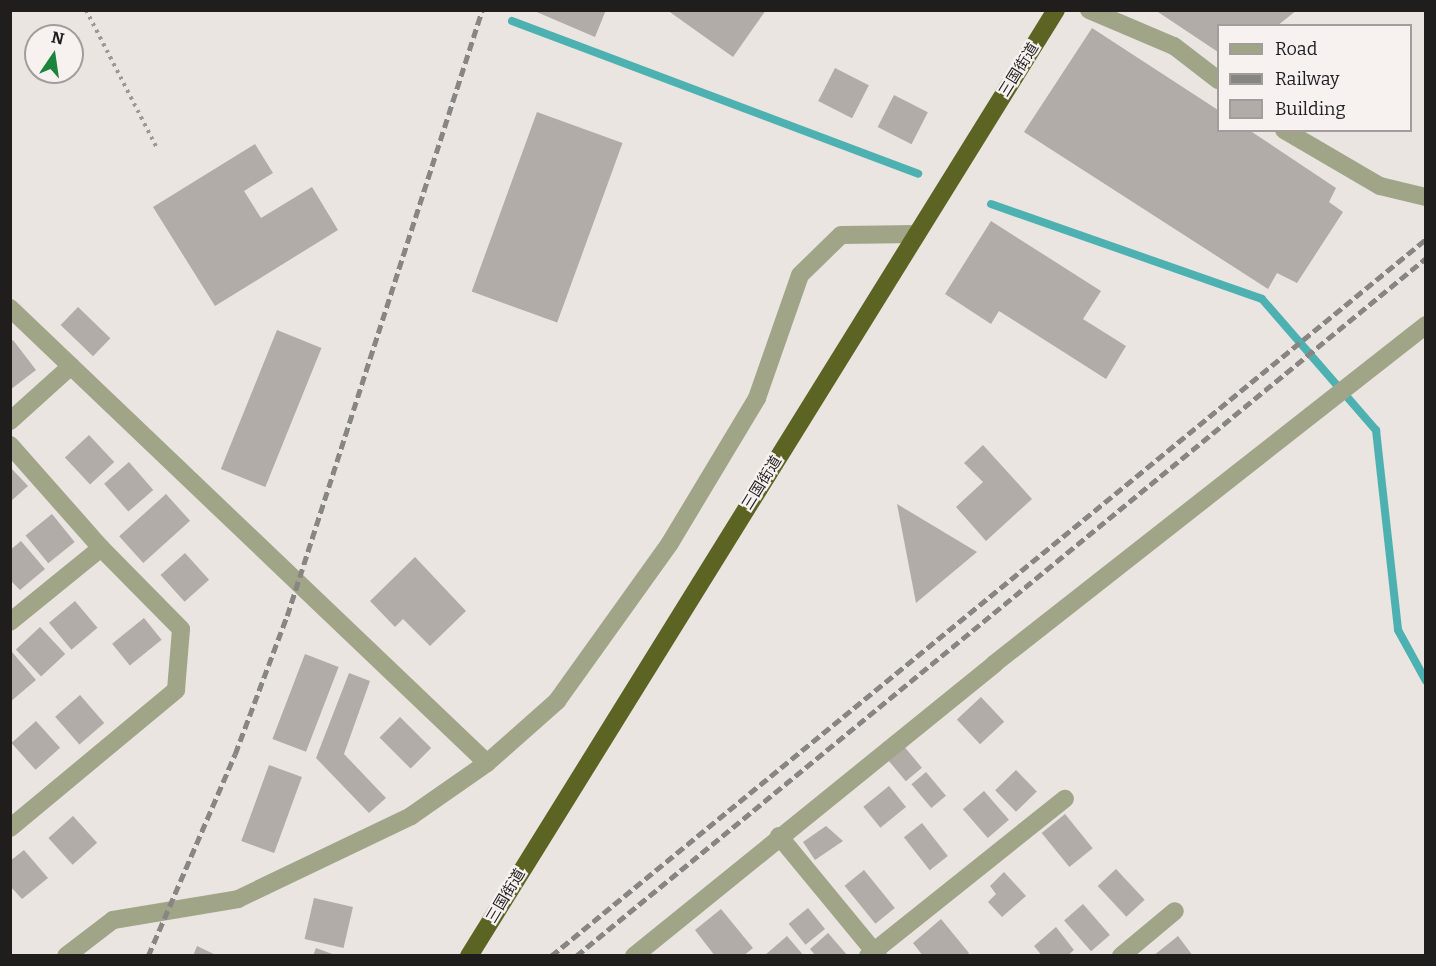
<!DOCTYPE html>
<meta charset="utf-8">
<style>
body{margin:0}
#map{position:relative;width:1436px;height:966px;overflow:hidden;background:#eae5e1;font-family:Bitter,"Noto Sans JP",serif}
div>[style]{position:absolute}
.stream>*{height:8px;margin:-4px;padding:0 4px;transform-origin:4px;border-radius:4px;background:#4eb1b1}
.building>*{inset:0;background:#b1aca8;transform-origin:0 0}
.path>*{height:4px;margin-top:-2px;transform-origin:0;background:repeating-linear-gradient(90deg,#9c9896 0 3px,transparent 0 7.5px)}
.minor>*{height:18px;margin:-9px;padding:0 9px;transform-origin:9px;border-radius:9px;background:#a0a588}
.trunk>*{height:18px;margin:-9px;padding:0 9px;transform-origin:9px;border-radius:9px;background:#5c6424}
.rail>*{height:4.5px;margin-top:-2.25px;transform-origin:0;background:repeating-linear-gradient(90deg,#888582 0 9px,transparent 0 13.5px)}
span{translate:-50% -50%;white-space:nowrap;text-align:center;line-height:1.15;-webkit-text-stroke:4.5px #f7f2ef;paint-order:stroke}
.street-label{font-size:15px;color:#201e1d}
.frame{position:absolute;inset:0;border:12px solid #201e1d;pointer-events:none}
.legend{position:absolute;left:1217px;top:24px;width:195px;height:108px;box-sizing:border-box;background:#f7f2ef;border:2px solid #a19d9b;margin:0;padding:8px 10px;list-style:none;font-size:18px;color:#201e1d}
.legend li{display:flex;align-items:center;gap:12px;height:30px}
.legend b{width:30px;border:2px solid #a19d9b}
.north{position:absolute;left:24px;top:24px;width:60px;height:60px;box-sizing:border-box;background:#f7f2ef;border:2px solid #a19d9b;border-radius:50%;rotate:13deg;font-size:16px;font-weight:700;line-height:24px;text-align:center;color:#201e1d}
.north::after{content:'';display:block;margin:auto;width:21px;height:27px;background:#1b853b;clip-path:polygon(50% 0,100% 100%,50% 72%,0 100%)}
</style>
<div id="map">
<div class="stream">
<i style="left:512px;top:21px;width:434px;rotate:20.6deg"></i>
<i style="left:991px;top:204px;width:287px;rotate:19.3deg"></i>
<i style="left:1262px;top:299px;width:174px;rotate:49deg"></i>
<i style="left:1376px;top:430px;width:201px;rotate:83.7deg"></i>
<i style="left:1398px;top:630px;width:58px;rotate:61.2deg"></i>
</div>
<div class="building">
<i style="clip-path:polygon(532px 10px,606px 10px,595px 37px)"></i>
<i style="clip-path:polygon(667px 10px,766px 10px,733px 57px)"></i>
<i style="clip-path:polygon(1155px 10px,1297px 10px,1277px 26px,1218px 26px,1218px 52px)"></i>
<i style="clip-path:polygon(1092px 28px,1218px 110px,1218px 130px,1249px 130px,1336px 188px,1329px 202px,1343px 212px,1297px 283px,1277px 273px,1268px 289px,1024px 132px)"></i>
<i style="left:835px;top:68px;width:38px;height:37px;rotate:27deg"></i>
<i style="left:894px;top:95px;width:38px;height:36px;rotate:27deg"></i>
<i style="left:537px;top:112px;width:91px;height:191px;rotate:20deg"></i>
<i style="clip-path:polygon(255px 144px,273px 173px,244px 191px,261px 218px,312px 187px,338px 230px,215px 306px,153px 207px)"></i>
<i style="clip-path:polygon(991px 221px,1101px 291px,1083px 319px,1126px 346px,1106px 379px,999px 311px,991px 324px,945px 294px)"></i>
<i style="left:78px;top:307px;width:45px;height:25px;rotate:44deg"></i>
<i style="left:277px;top:330px;width:48px;height:150px;rotate:22deg"></i>
<i style="clip-path:polygon(13px 340px,36px 370px,10px 390px,10px 342px)"></i>
<i style="left:89px;top:435px;width:37px;height:33px;rotate:47deg"></i>
<i style="clip-path:polygon(983px 445px,1032px 499px,986px 541px,956px 507px,983px 482px,964px 463px)"></i>
<i style="left:129px;top:462px;width:37px;height:33px;rotate:49deg"></i>
<i style="clip-path:polygon(10px 467px,28px 486px,10px 502px)"></i>
<i style="left:166px;top:494px;width:36px;height:63px;rotate:48deg"></i>
<i style="clip-path:polygon(897px 504px,977px 552px,916px 603px)"></i>
<i style="left:52px;top:514px;width:36px;height:34px;rotate:51deg"></i>
<i style="clip-path:polygon(21px 541px,45px 569px,20px 590px,10px 580px,10px 550px)"></i>
<i style="left:185px;top:553px;width:36px;height:33px;rotate:48deg"></i>
<i style="clip-path:polygon(415px 557px,466px 611px,430px 646px,403px 619px,395px 627px,370px 601px)"></i>
<i style="left:75px;top:601px;width:35px;height:34px;rotate:50deg"></i>
<i style="left:144px;top:618px;width:28px;height:41px;rotate:51deg"></i>
<i style="left:40px;top:627px;width:37px;height:33px;rotate:47deg"></i>
<i style="clip-path:polygon(12px 652px,36px 680px,10px 702px,10px 654px)"></i>
<i style="left:305px;top:654px;width:36px;height:91px;rotate:21deg"></i>
<i style="clip-path:polygon(349px 673px,370px 681px,344px 754px,386px 798px,369px 813px,316px 758px)"></i>
<i style="left:80px;top:695px;width:37px;height:33px;rotate:49deg"></i>
<i style="left:981px;top:697px;width:34px;height:33px;rotate:47deg"></i>
<i style="left:400px;top:717px;width:44px;height:29px;rotate:45deg"></i>
<i style="left:36px;top:721px;width:36px;height:33px;rotate:48deg"></i>
<i style="left:902px;top:744px;width:31px;height:21px;rotate:50deg"></i>
<i style="left:269px;top:765px;width:35px;height:81px;rotate:20deg"></i>
<i style="left:1016px;top:770px;width:30px;height:29px;rotate:46deg"></i>
<i style="left:926px;top:772px;width:31px;height:19px;rotate:50deg"></i>
<i style="left:889px;top:786px;width:27px;height:33px;rotate:51deg"></i>
<i style="left:984px;top:791px;width:38px;height:28px;rotate:49deg"></i>
<i style="left:1065px;top:814px;width:44px;height:30px;rotate:51deg"></i>
<i style="left:73px;top:816px;width:36px;height:33px;rotate:48deg"></i>
<i style="left:922px;top:823px;width:42px;height:23px;rotate:52deg"></i>
<i style="clip-path:polygon(826px 826px,843px 841px,815px 860px,803px 842px)"></i>
<i style="clip-path:polygon(24px 850px,48px 878px,22px 899px,10px 886px,10px 861px)"></i>
<i style="left:1116px;top:869px;width:42px;height:25px;rotate:47deg"></i>
<i style="left:864px;top:870px;width:49px;height:25px;rotate:51deg"></i>
<i style="clip-path:polygon(1004px 872px,1026px 896px,1002px 917px,988px 902px,996px 894px,990px 886px)"></i>
<i style="left:314px;top:898px;width:40px;height:42px;rotate:13deg"></i>
<i style="left:1083px;top:904px;width:41px;height:25px;rotate:49deg"></i>
<i style="left:808px;top:908px;width:27px;height:25px;rotate:51deg"></i>
<i style="clip-path:polygon(721px 909px,753px 948px,743px 956px,715px 956px,695px 930px)"></i>
<i style="clip-path:polygon(941px 919px,969px 953px,966px 956px,923px 956px,913px 943px)"></i>
<i style="clip-path:polygon(1056px 927px,1074px 950px,1067px 956px,1042px 956px,1034px 946px)"></i>
<i style="clip-path:polygon(828px 933px,848px 956px,816px 956px,810px 949px)"></i>
<i style="clip-path:polygon(787px 936px,804px 956px,764px 956px)"></i>
<i style="clip-path:polygon(1178px 936px,1193px 956px,1153px 956px)"></i>
<i style="clip-path:polygon(197px 946px,218px 956px,193px 956px)"></i>
<i style="clip-path:polygon(316px 948px,335px 955px,335px 956px,313px 956px)"></i>
</div>
<div class="path">
<i style="left:86px;top:10px;width:155px;rotate:62.8deg"></i>
</div>
<div class="minor">
<i style="left:1089px;top:10px;width:92px;rotate:23deg"></i>
<i style="left:1174px;top:46px;width:56px;rotate:37.7deg"></i>
<i style="left:1284px;top:130px;width:111px;rotate:30.3deg"></i>
<i style="left:1380px;top:186px;width:47px;rotate:13.4deg"></i>
<i style="left:10px;top:308px;width:659px;rotate:43.65deg"></i>
<i style="left:10px;top:421px;width:82px;rotate:-42deg"></i>
<i style="left:10px;top:445px;width:137px;rotate:48.5deg"></i>
<i style="left:101px;top:548px;width:117px;rotate:140.9deg"></i>
<i style="left:10px;top:828px;width:216px;rotate:-39.7deg"></i>
<i style="left:176px;top:690px;width:61px;rotate:-85.3deg"></i>
<i style="left:181px;top:629px;width:114px;rotate:-134.6deg"></i>
<i style="left:779px;top:836px;width:156px;rotate:50.5deg"></i>
<i style="left:66px;top:956px;width:59px;rotate:-37.5deg"></i>
<i style="left:113px;top:920px;width:127px;rotate:-9.5deg"></i>
<i style="left:238px;top:899px;width:192px;rotate:-25.6deg"></i>
<i style="left:411px;top:816px;width:93px;rotate:-34.9deg"></i>
<i style="left:487px;top:763px;width:94px;rotate:-41.5deg"></i>
<i style="left:557px;top:701px;width:194px;rotate:-54.4deg"></i>
<i style="left:670px;top:543px;width:169px;rotate:-59deg"></i>
<i style="left:757px;top:398px;width:130px;rotate:-70.7deg"></i>
<i style="left:800px;top:275px;width:57px;rotate:-44.3deg"></i>
<i style="left:841px;top:235px;width:76px;rotate:-0.8deg"></i>
<i style="left:634px;top:956px;width:464px;rotate:-39deg"></i>
<i style="left:994px;top:664px;width:549px;rotate:-38.12deg"></i>
<i style="left:868px;top:956px;width:252px;rotate:-38.6deg"></i>
<i style="left:1121px;top:956px;width:70px;rotate:-39.8deg"></i>
</div>
<div class="trunk">
<i style="left:469px;top:956px;width:1113px;rotate:-58.18deg"></i>
</div>
<div class="rail">
<i style="left:148px;top:956px;width:220px;rotate:-66.7deg"></i>
<i style="left:235px;top:754px;width:147px;rotate:-69.4deg"></i>
<i style="left:287px;top:616px;width:637px;rotate:-72.16deg"></i>
<i style="left:551px;top:956px;width:1131px;rotate:-39.33deg"></i>
<i style="left:576px;top:956px;width:1100px;rotate:-39.39deg"></i>
</div>
<div class="street-label">
<span style="left:1019px;top:70px;rotate:-58deg">三国街道</span>
<span style="left:762px;top:483px;rotate:-58deg">三国街道</span>
<span style="left:506px;top:896px;rotate:-59deg">三国街道</span>
</div>
<div class="frame"></div>
<ul class="legend">
<li><b style="height:8px;background:#a0a588"></b>Road</li>
<li><b style="height:8px;background:#888582"></b>Railway</li>
<li><b style="height:16px;background:#b1aca8"></b>Building</li>
</ul>
<div class="north">N</div>
</div>
